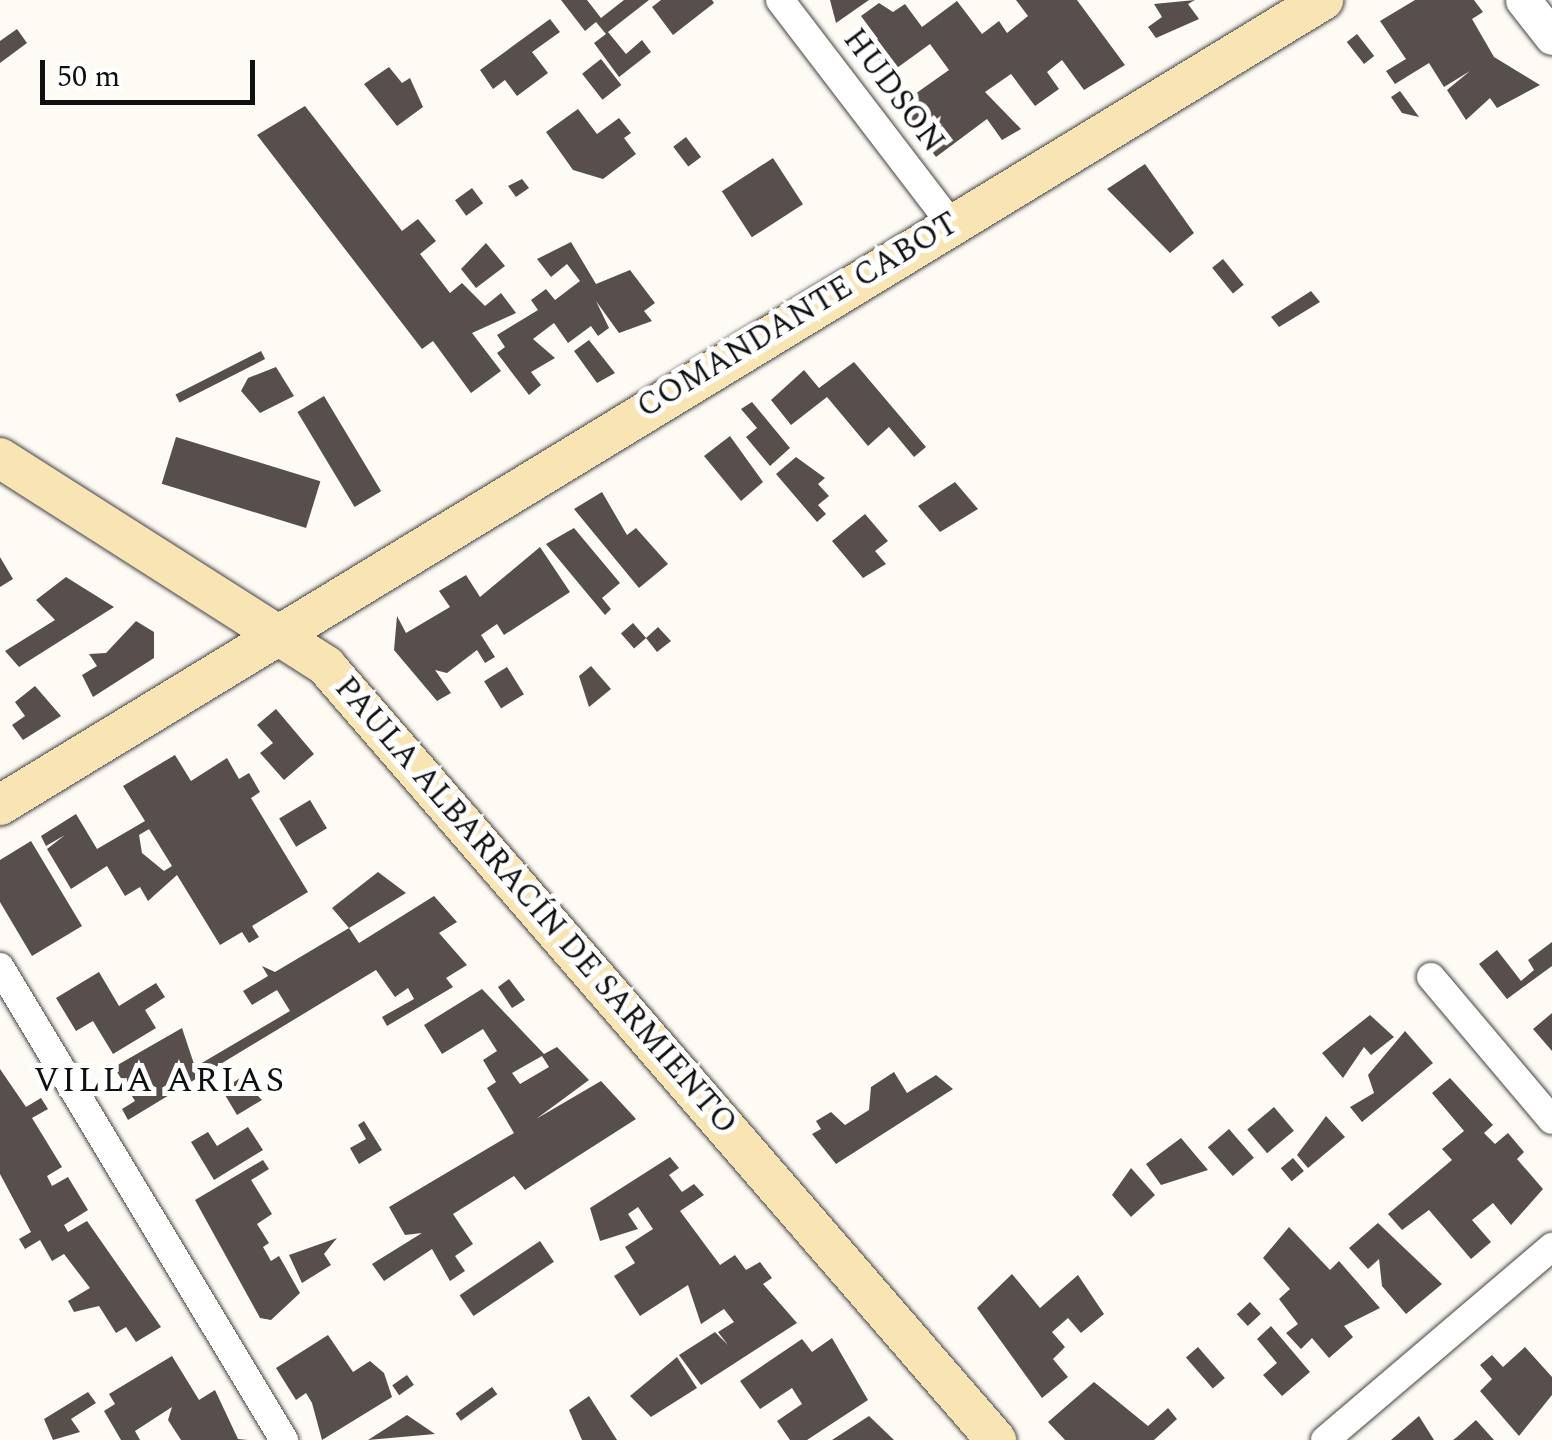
<!DOCTYPE html>
<meta charset="utf-8">
<style>
body{margin:0}
#map{position:relative;width:1552px;height:1440px;overflow:hidden;background:#fefaf4;font-family:Spectral,serif}
div>[style]{position:absolute}
.building>*{inset:0;background:#584f4d;transform-origin:0 0}
.roads{filter:drop-shadow(0 0 2px #434343) drop-shadow(0 0 2px #434343)}
.minor>*{height:28px;margin:-14px;padding:0 14px;transform-origin:14px;border-radius:14px;background:#fff}
.tertiary>*{height:35px;margin:-17.5px;padding:0 17.5px;transform-origin:17.5px;border-radius:17.5px;background:#fff}
.secondary>*{height:40px;margin:-20px;padding:0 20px;transform-origin:20px;border-radius:20px;background:#f9e5b4}
span{translate:-50% -50%;white-space:nowrap;text-align:center;line-height:1.15;-webkit-text-stroke:10px #fff;paint-order:stroke}
.street-label{font-size:32px;color:#101010}
.neighbourhood-label{font-size:35px;color:#101010;letter-spacing:2.5px}
.scale{position:absolute;left:40px;top:60px;width:215px;height:45px;box-sizing:border-box;border:5px solid #101010;border-top:0;padding-left:12px;font-size:30px;line-height:35px;white-space:nowrap;color:#101010;-webkit-text-stroke:8px #fff;paint-order:stroke}
</style>
<div id="map">
<div class="building">
<i style="clip-path:polygon(561px 0,587px 0,601px 18px,624px 0,649px 0,608px 32px,626px 54px,642px 40px,651px 52px,619px 77px,594px 43px,606px 34px,596px 22px,585px 31px)"></i>
<i style="clip-path:polygon(661px 0,712px 0,714px 3px,673px 35px,652px 7px)"></i>
<i style="clip-path:polygon(830px 0,869px 0,836px 23px)"></i>
<i style="clip-path:polygon(1016px 0,1077px 0,1125px 65px,1084px 90px,1062px 60px,1047px 72px,1059px 89px,1035px 106px,1011px 74px,985px 92px,1021px 129px,1002px 140px,987px 119px,936px 157px,898px 106px,949px 70px,930px 44px,890px 73px,879px 59px,868px 66px,859px 54px,878px 39px,861px 16px,879px 3px,893px 12px,905px 4px,922px 27px,957px 1px,982px 34px,999px 21px,1007px 33px,1028px 16px)"></i>
<i style="clip-path:polygon(1195px 0,1188px 4px,1199px 19px,1156px 38px,1148px 27px,1162px 17px,1154px 4px)"></i>
<i style="clip-path:polygon(1415px 0,1474px 0,1483px 12px,1472px 19px,1494px 57px,1540px 85px,1497px 108px,1490px 98px,1466px 120px,1447px 90px,1470px 71px,1444px 87px,1429px 63px,1395px 84px,1386px 71px,1406px 59px,1380px 21px)"></i>
<i style="clip-path:polygon(550px 19px,560px 32px,532px 52px,548px 73px,517px 96px,505px 80px,493px 89px,480px 70px)"></i>
<i style="clip-path:polygon(17px 29px,27px 43px,0 63px,0 41px)"></i>
<i style="left:1357px;top:34px;width:28px;height:13px;rotate:52deg"></i>
<i style="left:601px;top:59px;width:33px;height:24px;rotate:52deg"></i>
<i style="clip-path:polygon(389px 67px,402px 83px,410px 78px,423px 107px,397px 126px,364px 84px)"></i>
<i style="clip-path:polygon(1400px 91px,1411px 106px,1419px 117px,1402px 113px,1391px 97px)"></i>
<i style="clip-path:polygon(305px 106px,402px 231px,418px 219px,436px 241px,420px 254px,450px 293px,462px 283px,485px 306px,501px 293px,516px 313px,472px 333px,501px 371px,471px 393px,433px 341px,422px 349px,257px 135px)"></i>
<i style="clip-path:polygon(578px 109px,597px 134px,619px 118px,631px 133px,624px 138px,636px 154px,603px 179px,573px 170px,546px 132px)"></i>
<i style="left:686px;top:137px;width:25px;height:16px;rotate:53deg"></i>
<i style="left:773px;top:158px;width:55px;height:61px;rotate:57deg"></i>
<i style="clip-path:polygon(1145px 164px,1194px 233px,1170px 253px,1107px 189px)"></i>
<i style="clip-path:polygon(522px 179px,529px 188px,516px 197px,508px 186px)"></i>
<i style="left:472px;top:188px;width:19px;height:21px;rotate:54deg"></i>
<i style="clip-path:polygon(571px 242px,596px 284px,630px 270px,655px 303px,644px 311px,652px 321px,619px 333px,596px 301px,609px 328px,598px 336px,591px 326px,568px 343px,554px 323px,533px 339px,555px 358px,531px 372px,541px 385px,529px 395px,497px 353px,505px 347px,497px 335px,538px 310px,531px 300px,546px 289px,555px 300px,580px 281px,567px 264px,551px 277px,537px 259px)"></i>
<i style="clip-path:polygon(486px 243px,505px 266px,476px 288px,461px 269px)"></i>
<i style="left:1223px;top:259px;width:33px;height:14px;rotate:51deg"></i>
<i style="clip-path:polygon(1311px 291px,1320px 302px,1279px 327px,1271px 317px)"></i>
<i style="clip-path:polygon(589px 340px,615px 373px,597px 383px,574px 351px)"></i>
<i style="left:261px;top:351px;width:9px;height:96px;rotate:63deg"></i>
<i style="clip-path:polygon(854px 362px,926px 447px,914px 457px,889px 427px,868px 446px,827px 397px,791px 425px,771px 400px,804px 370px,819px 388px)"></i>
<i style="clip-path:polygon(276px 367px,294px 396px,260px 413px,241px 391px,248px 378px)"></i>
<i style="left:324px;top:396px;width:111px;height:31px;rotate:59deg"></i>
<i style="clip-path:polygon(752px 402px,790px 448px,770px 466px,746px 437px,757px 428px,741px 409px)"></i>
<i style="clip-path:polygon(730px 436px,763px 482px,741px 501px,704px 456px)"></i>
<i style="left:176px;top:437px;width:151px;height:49px;rotate:17deg"></i>
<i style="clip-path:polygon(796px 457px,825px 478px,818px 484px,829px 496px,818px 505px,826px 514px,817px 522px,776px 474px)"></i>
<i style="clip-path:polygon(955px 482px,978px 509px,940px 532px,918px 506px)"></i>
<i style="clip-path:polygon(602px 492px,627px 535px,636px 528px,668px 564px,639px 588px,574px 509px)"></i>
<i style="clip-path:polygon(865px 514px,888px 541px,875px 551px,886px 564px,863px 578px,832px 541px)"></i>
<i style="clip-path:polygon(574px 528px,620px 583px,602px 598px,611px 609px,605px 615px,546px 544px)"></i>
<i style="clip-path:polygon(540px 547px,570px 592px,504px 635px,497px 624px,481px 635px,495px 657px,485px 663px,477px 650px,447px 673px,435px 670px,451px 693px,437px 701px,394px 650px,397px 616px,406px 633px,450px 607px,439px 591px,466px 575px,480px 597px)"></i>
<i style="clip-path:polygon(0 557px,13px 579px,0 587px)"></i>
<i style="clip-path:polygon(66px 577px,114px 607px,19px 667px,5px 651px,55px 620px,36px 600px)"></i>
<i style="clip-path:polygon(136px 621px,154px 632px,154px 658px,93px 697px,82px 675px,97px 666px,89px 654px,106px 653px)"></i>
<i style="left:633px;top:623px;width:20px;height:16px;rotate:49deg"></i>
<i style="clip-path:polygon(658px 627px,671px 641px,657px 652px,646px 638px)"></i>
<i style="clip-path:polygon(591px 666px,611px 689px,589px 707px,579px 676px)"></i>
<i style="left:507px;top:667px;width:32px;height:27px;rotate:58deg"></i>
<i style="clip-path:polygon(35px 686px,61px 716px,23px 740px,12px 725px,25px 716px,15px 702px)"></i>
<i style="clip-path:polygon(276px 709px,314px 754px,284px 780px,260px 753px,273px 743px,257px 725px)"></i>
<i style="clip-path:polygon(evenodd,175px 755px,191px 781px,227px 758px,239px 779px,249px 773px,260px 792px,251px 798px,308px 892px,252px 926px,259px 937px,249px 943px,242px 932px,220px 945px,177px 875px,148px 901px,140px 887px,125px 896px,107px 866px,71px 889px,47px 849px,65px 835px,46px 846px,41px 836px,76px 814px,97px 849px,145px 821px,123px 786px,175px 755px,149px 829px,172px 866px,164px 871px,142px 853px,139px 835px,149px 829px)"></i>
<i style="left:310px;top:800px;width:33px;height:36px;rotate:59deg"></i>
<i style="clip-path:polygon(31px 841px,82px 926px,32px 956px,0 902px,0 860px)"></i>
<i style="clip-path:polygon(378px 872px,406px 893px,349px 928px,332px 908px)"></i>
<i style="clip-path:polygon(434px 896px,457px 922px,439px 933px,467px 965px,446px 978px,453px 987px,387px 1026px,382px 1017px,414px 999px,408px 988px,395px 997px,376px 970px,128px 1120px,122px 1109px,135px 1101px,114px 1067px,182px 1028px,195px 1067px,290px 1011px,277px 990px,252px 1005px,243px 991px,268px 976px,262px 966px,275px 972px,349px 928px,359px 943px)"></i>
<i style="clip-path:polygon(1552px 942px,1552px 966px,1507px 999px,1479px 964px,1497px 950px,1521px 981px,1534px 970px,1528px 960px)"></i>
<i style="clip-path:polygon(99px 972px,119px 1006px,156px 983px,165px 997px,145px 1010px,156px 1028px,113px 1054px,93px 1021px,76px 1031px,56px 998px)"></i>
<i style="clip-path:polygon(509px 979px,525px 1000px,512px 1008px,498px 987px)"></i>
<i style="clip-path:polygon(evenodd,482px 989px,544px 1054px,557px 1047px,589px 1080px,536px 1119px,601px 1081px,636px 1119px,525px 1190px,514px 1176px,453px 1214px,473px 1244px,455px 1256px,465px 1271px,450px 1281px,432px 1249px,384px 1281px,372px 1264px,422px 1233px,405px 1235px,389px 1207px,514px 1133px,487px 1088px,496px 1082px,483px 1060px,497px 1051px,483px 1029px,442px 1054px,424px 1025px,482px 989px,542px 1056px,549px 1067px,520px 1084px,512px 1073px,542px 1056px)"></i>
<i style="clip-path:polygon(1552px 1013px,1552px 1051px,1533px 1029px)"></i>
<i style="clip-path:polygon(1370px 1015px,1394px 1037px,1371px 1055px,1364px 1047px,1343px 1078px,1322px 1053px)"></i>
<i style="clip-path:polygon(1405px 1031px,1433px 1063px,1362px 1122px,1350px 1107px,1374px 1093px,1368px 1075px)"></i>
<i style="clip-path:polygon(0 1069px,26px 1107px,41px 1098px,48px 1109px,32px 1118px,62px 1167px,47px 1176px,52px 1186px,68px 1177px,88px 1210px,64px 1225px,68px 1232px,87px 1221px,161px 1327px,136px 1342px,126px 1327px,116px 1333px,99px 1306px,74px 1312px,68px 1301px,90px 1288px,64px 1254px,52px 1261px,40px 1240px,25px 1249px,19px 1239px,31px 1232px,0 1174px)"></i>
<i style="clip-path:polygon(894px 1072px,907px 1093px,936px 1075px,953px 1089px,836px 1164px,812px 1134px,821px 1129px,816px 1121px,831px 1112px,845px 1125px,869px 1110px,871px 1087px)"></i>
<i style="clip-path:polygon(240px 1078px,262px 1100px,237px 1115px,222px 1090px)"></i>
<i style="clip-path:polygon(1450px 1078px,1493px 1125px,1484px 1133px,1495px 1144px,1508px 1133px,1524px 1152px,1517px 1159px,1543px 1189px,1511px 1225px,1493px 1203px,1472px 1220px,1491px 1242px,1471px 1259px,1429px 1210px,1402px 1230px,1388px 1214px,1452px 1160px,1442px 1149px,1464px 1131px,1432px 1093px)"></i>
<i style="left:1274px;top:1107px;width:31px;height:35px;rotate:50deg"></i>
<i style="clip-path:polygon(1326px 1116px,1345px 1137px,1308px 1168px,1297px 1155px)"></i>
<i style="clip-path:polygon(364px 1121px,382px 1150px,359px 1164px,350px 1148px,366px 1139px,358px 1125px)"></i>
<i style="clip-path:polygon(248px 1127px,263px 1150px,214px 1180px,191px 1142px,208px 1132px,217px 1146px)"></i>
<i style="left:1229px;top:1129px;width:38px;height:28px;rotate:49deg"></i>
<i style="clip-path:polygon(1181px 1138px,1208px 1170px,1161px 1185px,1146px 1164px)"></i>
<i style="clip-path:polygon(670px 1157px,679px 1168px,669px 1175px,682px 1192px,694px 1184px,704px 1195px,680px 1211px,720px 1265px,735px 1255px,746px 1270px,760px 1262px,772px 1278px,763px 1284px,797px 1323px,701px 1385px,679px 1355px,715px 1332px,728px 1345px,718px 1332px,734px 1322px,724px 1309px,701px 1324px,688px 1285px,640px 1316px,614px 1276px,635px 1263px,625px 1247px,653px 1229px,638px 1207px,628px 1214px,638px 1229px,600px 1241px,590px 1208px)"></i>
<i style="left:1293px;top:1158px;width:17px;height:16px;rotate:50deg"></i>
<i style="clip-path:polygon(263px 1160px,269px 1169px,251px 1180px,272px 1214px,257px 1224px,269px 1243px,263px 1247px,271px 1261px,279px 1256px,300px 1293px,271px 1320px,260px 1318px,195px 1200px)"></i>
<i style="clip-path:polygon(1131px 1168px,1155px 1195px,1131px 1217px,1112px 1195px)"></i>
<i style="clip-path:polygon(1378px 1223px,1442px 1284px,1406px 1314px,1382px 1286px,1379px 1259px,1368px 1269px,1349px 1248px)"></i>
<i style="clip-path:polygon(1289px 1227px,1330px 1270px,1339px 1261px,1380px 1308px,1344px 1326px,1353px 1337px,1329px 1358px,1312px 1338px,1301px 1349px,1286px 1333px,1298px 1324px,1279px 1299px,1290px 1289px,1263px 1258px)"></i>
<i style="clip-path:polygon(337px 1238px,324px 1254px,331px 1265px,302px 1283px,289px 1255px)"></i>
<i style="left:540px;top:1241px;width:25px;height:97px;rotate:56deg"></i>
<i style="clip-path:polygon(1012px 1274px,1040px 1308px,1078px 1275px,1104px 1314px,1081px 1333px,1068px 1318px,1052px 1332px,1065px 1347px,1053px 1359px,1068px 1377px,1042px 1398px,977px 1308px)"></i>
<i style="left:1250px;top:1302px;width:16px;height:18px;rotate:47deg"></i>
<i style="clip-path:polygon(1271px 1326px,1310px 1372px,1282px 1396px,1263px 1375px,1277px 1363px,1257px 1339px)"></i>
<i style="clip-path:polygon(328px 1335px,353px 1372px,370px 1361px,384px 1373px,392px 1397px,322px 1440px,312px 1403px,306px 1393px,296px 1400px,276px 1368px)"></i>
<i style="clip-path:polygon(832px 1338px,868px 1400px,807px 1440px,790px 1440px,777px 1421px,802px 1404px,792px 1388px,760px 1409px,740px 1381px,802px 1339px,812px 1352px)"></i>
<i style="left:1198px;top:1347px;width:41px;height:16px;rotate:49deg"></i>
<i style="clip-path:polygon(1525px 1347px,1552px 1377px,1552px 1395px,1519px 1436px,1480px 1391px,1492px 1379px,1480px 1365px,1492px 1355px,1503px 1367px)"></i>
<i style="clip-path:polygon(172px 1356px,199px 1400px,215px 1390px,238px 1439px,248px 1440px,181px 1440px,168px 1420px,172px 1407px,135px 1431px,140px 1440px,121px 1440px,104px 1411px,115px 1404px,109px 1394px)"></i>
<i style="clip-path:polygon(677px 1357px,697px 1388px,651px 1417px,630px 1396px)"></i>
<i style="left:407px;top:1375px;width:12px;height:18px;rotate:55deg"></i>
<i style="clip-path:polygon(1094px 1382px,1148px 1426px,1168px 1408px,1177px 1419px,1154px 1440px,1065px 1440px,1048px 1422px)"></i>
<i style="left:492px;top:1387px;width:9px;height:45px;rotate:54deg"></i>
<i style="clip-path:polygon(88px 1392px,96px 1403px,71px 1419px,80px 1432px,53px 1440px,44px 1419px)"></i>
<i style="clip-path:polygon(589px 1396px,617px 1440px,582px 1440px,569px 1410px)"></i>
<i style="clip-path:polygon(407px 1415px,435px 1434px,368px 1440px)"></i>
<i style="clip-path:polygon(869px 1416px,894px 1440px,832px 1440px)"></i>
<i style="clip-path:polygon(1419px 1416px,1434px 1440px,1391px 1440px)"></i>
<i style="clip-path:polygon(1476px 1420px,1494px 1440px,1453px 1440px,1457px 1437px)"></i>
</div>
<div class="roads">
<div class="minor">
<i style="left:780px;top:0;width:282px;rotate:52.6deg"></i>
<i style="left:0;top:967px;width:552px;rotate:59.02deg"></i>
<i style="left:1431px;top:977px;width:187px;rotate:49.8deg"></i>
<i style="left:1325px;top:1440px;width:298px;rotate:-40.4deg"></i>
</div>
<div class="tertiary">
<i style="left:1523px;top:0;width:47px;rotate:51.9deg"></i>
</div>
<div class="secondary">
<i style="left:0;top:458px;width:387px;rotate:32.5deg"></i>
<i style="left:326px;top:666px;width:1024px;rotate:49.12deg"></i>
<i style="left:0;top:805px;width:1549px;rotate:-31.32deg"></i>
</div>
</div>
<div class="street-label">
<span style="left:893px;top:91px;rotate:53deg">HUDSON</span>
<span style="left:798px;top:316px;rotate:-31deg">COMANDANTE CABOT</span>
<span style="left:535px;top:906px;rotate:49deg">PAULA ALBARRACÍN DE SARMIENTO</span>
</div>
<div class="neighbourhood-label">
<span style="left:160px;top:1081px">VILLA ARIAS</span>
</div>
<div class="scale">50 m</div>
</div>
